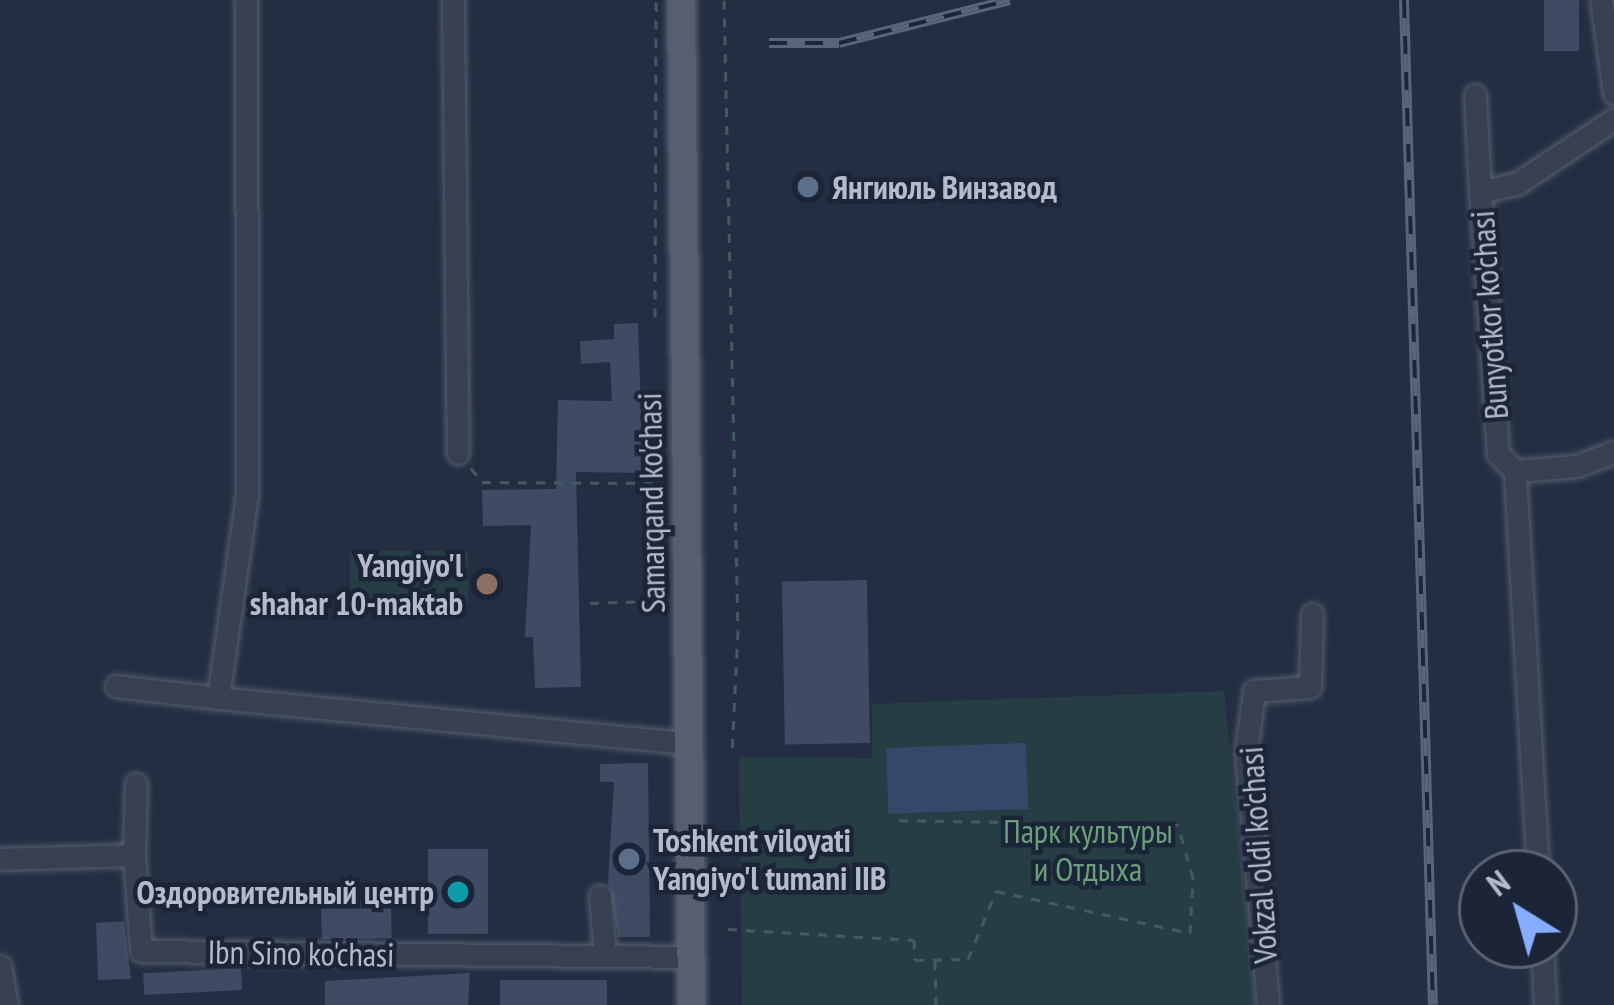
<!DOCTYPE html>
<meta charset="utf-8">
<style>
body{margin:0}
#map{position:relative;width:1614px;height:1005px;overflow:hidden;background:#232e42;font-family:"PT Sans Narrow",sans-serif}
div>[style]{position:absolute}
.green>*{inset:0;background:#253d43;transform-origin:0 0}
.water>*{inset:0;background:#35486a;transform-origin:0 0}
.building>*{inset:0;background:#3f4b62;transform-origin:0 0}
.path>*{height:3px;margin-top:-1.5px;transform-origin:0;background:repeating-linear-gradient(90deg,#435a60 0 9px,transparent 0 18px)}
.roads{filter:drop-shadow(0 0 3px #555e6f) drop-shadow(0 0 3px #555e6f)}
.minor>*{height:21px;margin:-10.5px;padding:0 10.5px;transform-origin:10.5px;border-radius:10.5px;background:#374151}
.major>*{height:27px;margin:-13.5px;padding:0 13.5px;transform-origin:13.5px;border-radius:13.5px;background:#555f71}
.rail>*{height:10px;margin-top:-5px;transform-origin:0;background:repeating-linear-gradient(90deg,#1c2537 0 18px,#596479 0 36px);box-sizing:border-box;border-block:3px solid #596479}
.dots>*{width:33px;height:33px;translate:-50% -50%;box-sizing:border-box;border:6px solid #1c2537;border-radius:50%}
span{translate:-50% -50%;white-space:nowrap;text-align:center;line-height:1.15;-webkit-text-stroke:9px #1c2537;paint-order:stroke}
.poi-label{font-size:33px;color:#b4bccc;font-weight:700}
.left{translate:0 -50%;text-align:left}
.right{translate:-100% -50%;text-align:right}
.street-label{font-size:33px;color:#b4bccc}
.park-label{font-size:33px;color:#699f79}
.north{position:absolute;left:1458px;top:849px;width:120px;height:120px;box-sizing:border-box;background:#1c2537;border:3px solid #596173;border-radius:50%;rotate:323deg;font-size:33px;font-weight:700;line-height:48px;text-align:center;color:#b4bccc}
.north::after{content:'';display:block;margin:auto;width:42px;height:54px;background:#86adff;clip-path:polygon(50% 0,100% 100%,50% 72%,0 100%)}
</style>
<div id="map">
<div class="green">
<i style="left:350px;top:551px;width:118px;height:54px"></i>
<i style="clip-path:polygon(1224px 691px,1256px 1005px,742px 1005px,739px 757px,872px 758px,872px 704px)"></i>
</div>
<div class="water">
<i style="left:1026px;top:743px;width:66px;height:140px;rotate:88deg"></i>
</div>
<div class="building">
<i style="left:1544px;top:0;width:35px;height:51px"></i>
<i style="clip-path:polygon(638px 323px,643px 473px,576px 472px,581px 687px,535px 688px,533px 637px,525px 637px,531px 525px,483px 526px,482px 490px,556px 489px,558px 400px,612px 401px,610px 362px,581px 364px,580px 341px,614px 339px,614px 324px)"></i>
<i style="left:867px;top:580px;width:163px;height:85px;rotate:89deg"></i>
<i style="clip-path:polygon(648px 763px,650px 937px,618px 937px,608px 882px,614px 782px,600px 782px,600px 764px)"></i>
<i style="left:488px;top:849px;width:85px;height:60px;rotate:90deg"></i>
<i style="left:391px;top:899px;width:39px;height:70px;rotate:89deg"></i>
<i style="clip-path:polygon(124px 921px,131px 979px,98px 980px,96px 923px)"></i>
<i style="left:241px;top:968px;width:22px;height:98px;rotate:87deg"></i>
<i style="clip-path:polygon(470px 973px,468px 1005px,325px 1005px,325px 981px)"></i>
<i style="left:607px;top:980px;width:25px;height:107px;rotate:90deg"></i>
</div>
<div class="path">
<i style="left:724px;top:0;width:631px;rotate:88.73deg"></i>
<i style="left:738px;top:631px;width:122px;rotate:92.8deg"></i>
<i style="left:655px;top:317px;width:317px;rotate:-89.8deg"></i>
<i style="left:471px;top:468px;width:18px;rotate:52deg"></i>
<i style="left:482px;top:482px;width:172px;rotate:0.3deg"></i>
<i style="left:590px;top:603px;width:64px;rotate:-1.8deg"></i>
<i style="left:728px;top:929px;width:186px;rotate:3.4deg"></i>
<i style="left:914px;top:940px;width:20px;rotate:87deg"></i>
<i style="left:915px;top:960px;width:53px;rotate:-1.1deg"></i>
<i style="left:968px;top:959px;width:74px;rotate:-67.6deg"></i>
<i style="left:996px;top:891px;width:198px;rotate:12.2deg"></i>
<i style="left:1190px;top:933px;width:55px;rotate:-86.9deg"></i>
<i style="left:1193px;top:878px;width:55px;rotate:-105.8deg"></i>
<i style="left:1178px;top:825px;width:288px;rotate:-179deg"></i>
<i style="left:935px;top:961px;width:44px;rotate:88.7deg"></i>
</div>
<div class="roads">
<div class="minor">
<i style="left:453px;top:0;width:453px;rotate:89.4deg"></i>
<i style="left:1601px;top:0;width:94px;rotate:82deg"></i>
<i style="left:1475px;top:95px;width:97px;rotate:87deg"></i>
<i style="left:1515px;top:471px;width:62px;rotate:-4.6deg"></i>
<i style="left:1577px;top:466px;width:40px;rotate:-21deg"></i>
<i style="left:116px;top:686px;width:103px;rotate:6.7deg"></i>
<i style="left:218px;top:698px;width:205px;rotate:-81.9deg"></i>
<i style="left:247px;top:495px;width:495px;rotate:-90.1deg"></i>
<i style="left:218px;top:698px;width:476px;rotate:5.5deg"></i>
<i style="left:134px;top:855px;width:71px;rotate:-88.4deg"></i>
<i style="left:0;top:859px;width:134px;rotate:-1.7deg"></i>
<i style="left:134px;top:855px;width:96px;rotate:85.8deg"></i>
<i style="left:141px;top:951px;width:551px;rotate:0.62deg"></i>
<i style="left:1538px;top:873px;width:403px;rotate:-93.3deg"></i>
<i style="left:1515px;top:471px;width:24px;rotate:-135deg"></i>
<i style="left:1498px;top:454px;width:263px;rotate:-93.9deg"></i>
<i style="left:1480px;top:192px;width:39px;rotate:-13deg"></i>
<i style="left:1518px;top:183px;width:115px;rotate:-33.7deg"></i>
<i style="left:600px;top:896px;width:60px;rotate:85.2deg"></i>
<i style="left:1542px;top:945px;width:60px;rotate:87.1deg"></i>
<i style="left:0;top:966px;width:40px;rotate:80deg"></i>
<i style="left:1268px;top:1005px;width:255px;rotate:-95deg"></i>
<i style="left:1246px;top:751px;width:61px;rotate:-82.4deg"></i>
<i style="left:1254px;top:691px;width:56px;rotate:-4.1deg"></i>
<i style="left:1310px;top:687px;width:73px;rotate:-88.4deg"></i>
</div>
<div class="major">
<i style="left:681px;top:0;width:1005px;rotate:89.43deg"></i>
</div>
</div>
<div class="rail">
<i style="left:1404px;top:0;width:1005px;rotate:88.35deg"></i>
<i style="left:769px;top:43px;width:70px"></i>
<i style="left:839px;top:43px;width:176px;rotate:-14.1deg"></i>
</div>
<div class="dots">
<i style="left:808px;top:187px;background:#5c6f8a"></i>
<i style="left:487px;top:584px;background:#8d6e63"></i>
<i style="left:629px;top:859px;background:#5c6f8a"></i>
<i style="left:458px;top:892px;background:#0f9aa8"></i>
</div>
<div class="poi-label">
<span class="left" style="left:832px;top:187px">Янгиюль Винзавод</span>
<span class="right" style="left:463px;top:584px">Yangiyo'l<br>shahar 10-maktab</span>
<span class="left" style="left:653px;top:859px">Toshkent viloyati<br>Yangiyo'l tumani IIB</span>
<span class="right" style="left:434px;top:892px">Оздоровительный центр</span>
</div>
<div class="street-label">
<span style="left:1489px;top:315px;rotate:-94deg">Bunyotkor ko'chasi</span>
<span style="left:651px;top:503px;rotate:-91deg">Samarqand ko'chasi</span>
<span style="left:1258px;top:855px;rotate:-94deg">Vokzal oldi ko'chasi</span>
<span style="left:301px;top:953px;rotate:1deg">Ibn Sino ko'chasi</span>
</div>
<div class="park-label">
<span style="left:1088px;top:850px">Парк культуры<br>и Отдыха</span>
</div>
<div class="north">N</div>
</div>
